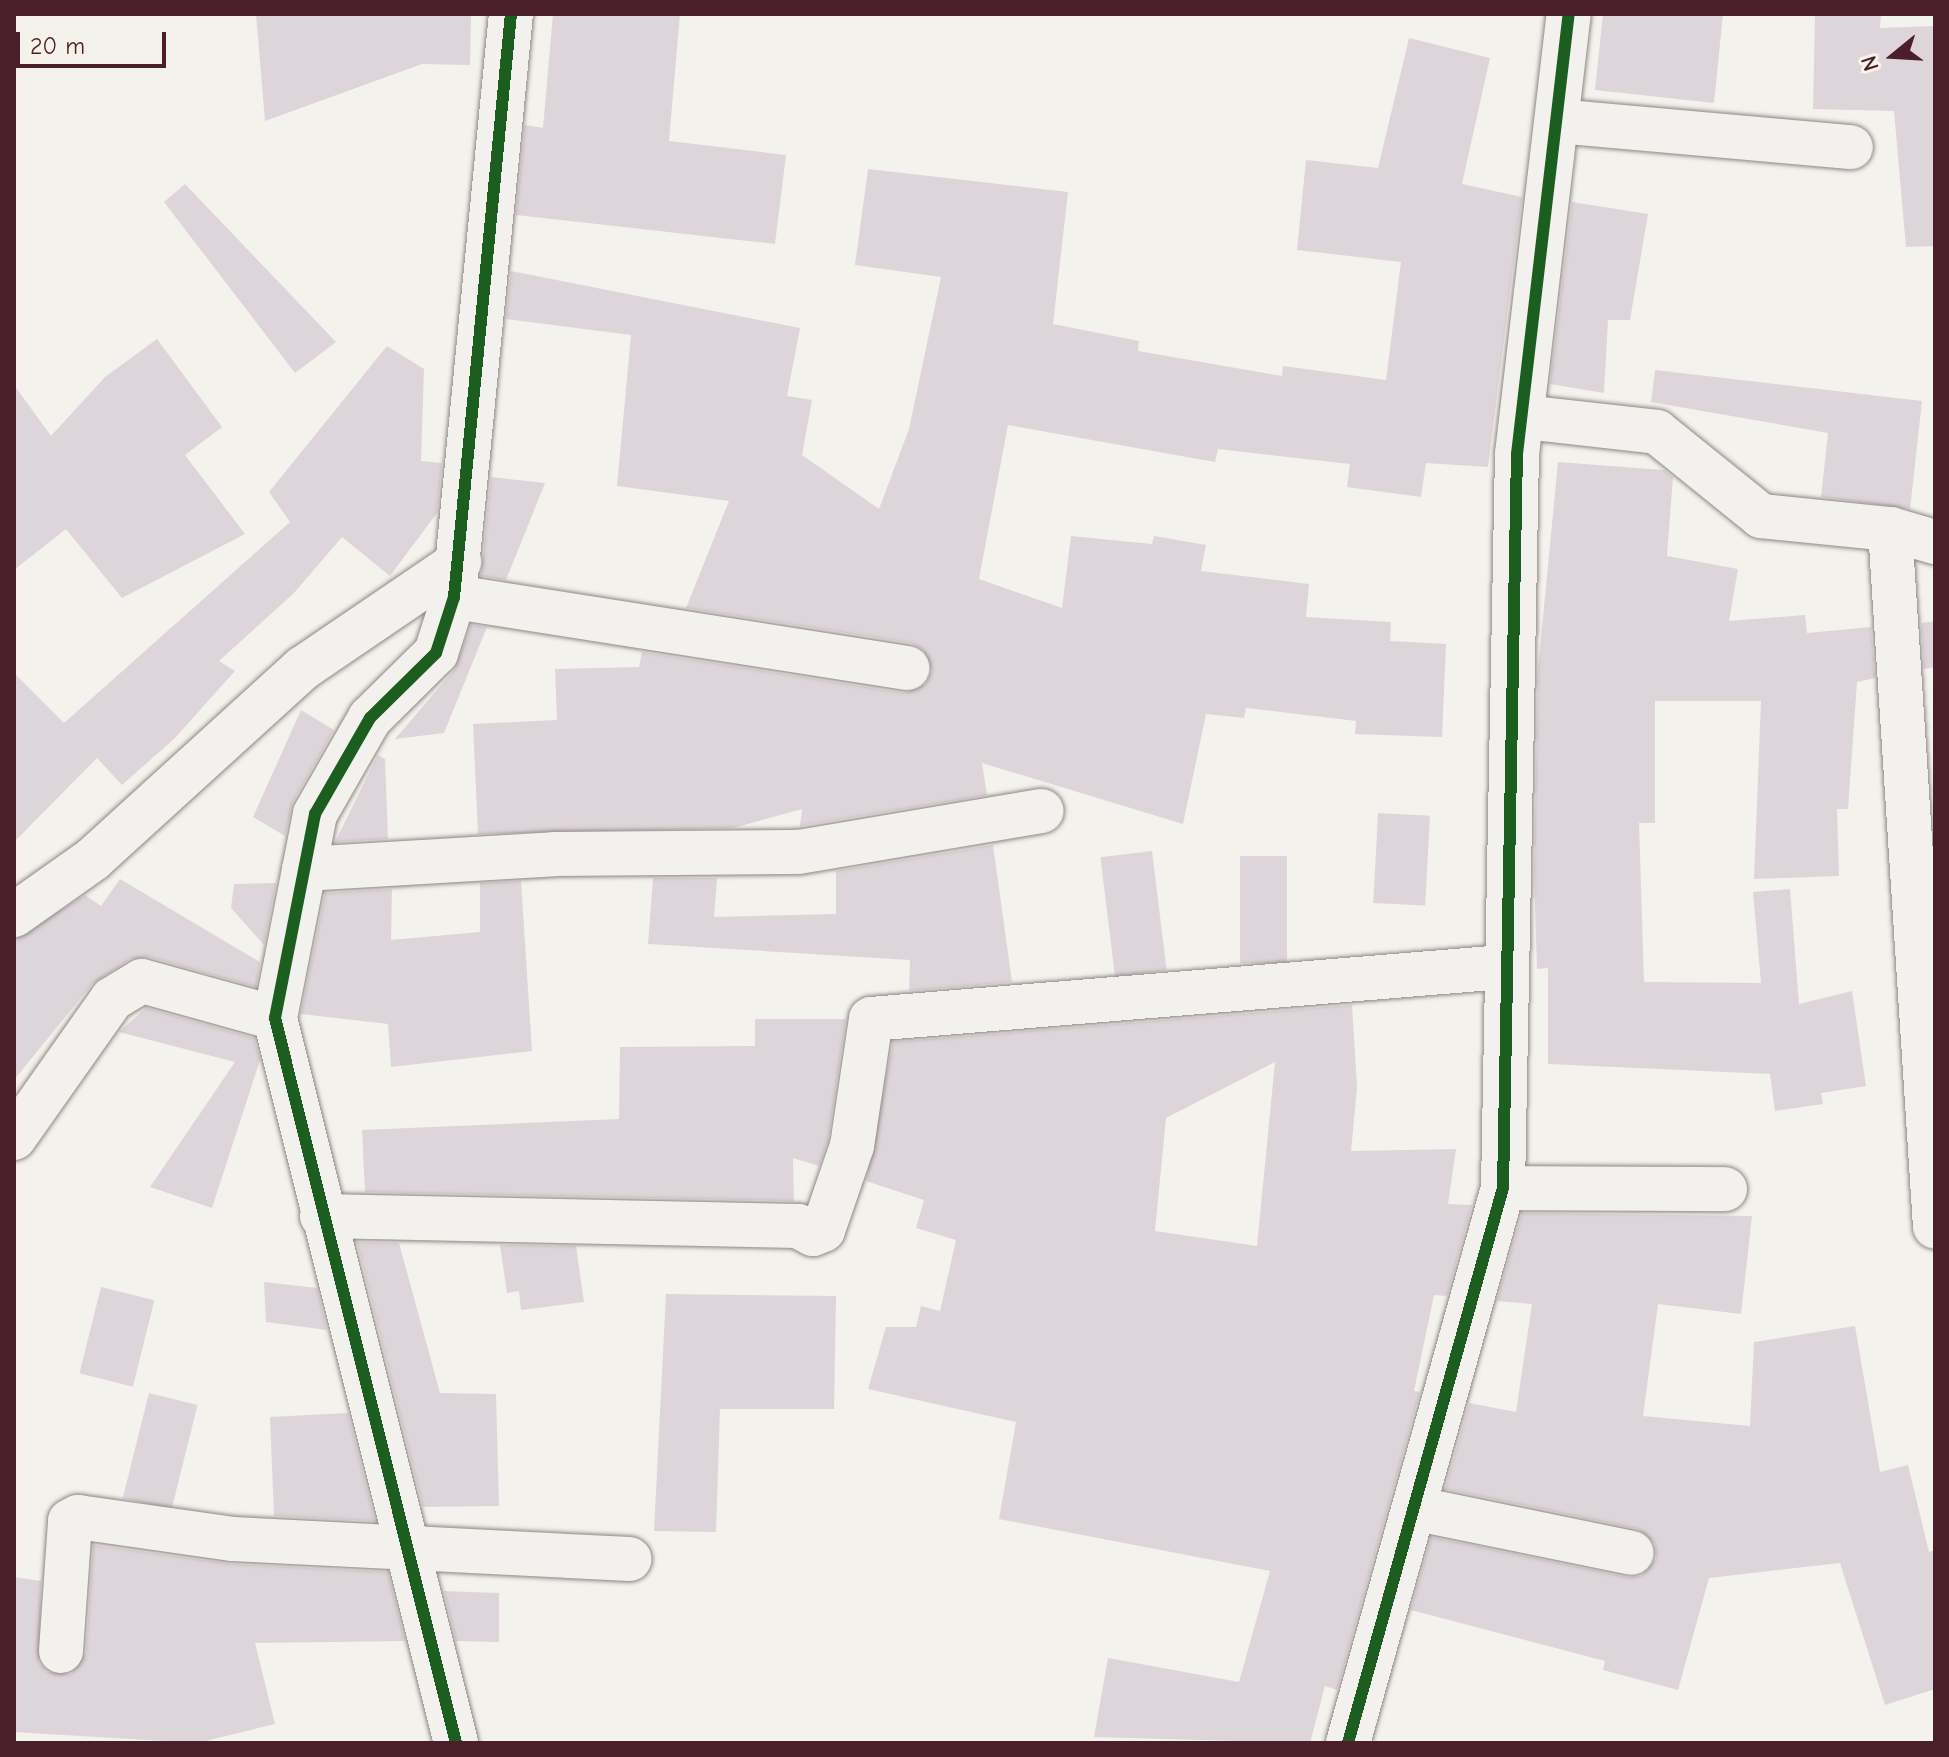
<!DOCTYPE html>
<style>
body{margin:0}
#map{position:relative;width:1949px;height:1757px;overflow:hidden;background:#f4f2ec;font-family:"Comic Neue",sans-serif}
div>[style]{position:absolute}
.building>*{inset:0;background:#ded5da;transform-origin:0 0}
.roads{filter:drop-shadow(0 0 2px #8f8685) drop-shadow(0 0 2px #8f8685)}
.minor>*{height:44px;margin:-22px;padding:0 22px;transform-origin:22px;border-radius:22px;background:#f2f1ed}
.cycleway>*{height:12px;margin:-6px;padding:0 6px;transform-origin:6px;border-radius:6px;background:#1b5e20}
span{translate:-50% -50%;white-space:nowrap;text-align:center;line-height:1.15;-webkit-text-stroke:6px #f7f3e8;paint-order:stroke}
.frame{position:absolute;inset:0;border:16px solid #4a1f2b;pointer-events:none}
.north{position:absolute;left:1853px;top:16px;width:80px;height:80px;-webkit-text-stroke:6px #f7f3e8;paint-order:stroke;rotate:252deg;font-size:22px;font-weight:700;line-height:32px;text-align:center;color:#4a1f2b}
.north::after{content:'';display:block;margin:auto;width:28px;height:36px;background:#4a1f2b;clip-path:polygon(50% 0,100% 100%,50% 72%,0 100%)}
.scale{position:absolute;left:16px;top:32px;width:150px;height:36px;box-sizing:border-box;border:4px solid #4a1f2b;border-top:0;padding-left:10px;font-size:24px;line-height:28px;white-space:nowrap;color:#4a1f2b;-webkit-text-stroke:6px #f7f3e8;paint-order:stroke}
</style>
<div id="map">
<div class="building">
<i style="clip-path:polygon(256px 14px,471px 14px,470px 65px,422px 64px,265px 121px)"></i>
<i style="clip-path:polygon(553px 14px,680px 14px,669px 141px,786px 155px,775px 244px,516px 215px,525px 125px,543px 128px)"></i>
<i style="clip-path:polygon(1603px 14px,1723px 14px,1714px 103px,1595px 90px)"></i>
<i style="clip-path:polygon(1815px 14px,1881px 14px,1880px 28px,1935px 26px,1935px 246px,1906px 247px,1894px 111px,1813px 109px)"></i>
<i style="clip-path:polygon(1409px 38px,1490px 58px,1462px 184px,1522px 197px,1488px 467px,1426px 463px,1421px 497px,1347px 487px,1350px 464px,1218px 449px,1215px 462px,1008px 425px,979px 579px,1062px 608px,1071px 536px,1152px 544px,1154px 536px,1206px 545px,1201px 571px,1309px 584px,1306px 617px,1391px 622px,1390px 641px,1446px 644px,1442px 737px,1355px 734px,1356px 721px,1246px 708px,1244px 718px,1206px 714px,1183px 824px,982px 763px,987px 795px,800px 826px,802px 809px,733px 828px,478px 834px,473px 724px,557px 720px,555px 669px,639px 667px,642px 652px,904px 693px,926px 684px,932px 671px,923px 649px,911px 643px,686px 608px,729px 501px,617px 486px,631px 335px,506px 319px,511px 271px,800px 328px,787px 396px,812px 400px,802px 455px,879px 509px,909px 429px,941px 277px,855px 265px,868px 169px,1068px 192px,1053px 324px,1139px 341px,1138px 351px,1282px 376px,1283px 366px,1386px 380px,1401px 262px,1297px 250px,1306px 160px,1378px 168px)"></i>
<i style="clip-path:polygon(185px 184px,336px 342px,295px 373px,164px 202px)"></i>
<i style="clip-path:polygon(1572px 202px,1648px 214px,1630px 320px,1608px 320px,1604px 393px,1550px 384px)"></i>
<i style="clip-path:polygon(157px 339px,222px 427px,185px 455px,245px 534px,122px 598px,66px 529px,14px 570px,14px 385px,51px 436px,105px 377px)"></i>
<i style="clip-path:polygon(387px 346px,424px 369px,421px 461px,442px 463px,437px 513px,390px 576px,342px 537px,294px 593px,219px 661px,235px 671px,174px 739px,122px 785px,97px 758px,14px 842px,14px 673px,64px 723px,290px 522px,269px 492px)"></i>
<i style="clip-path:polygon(1655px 370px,1922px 401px,1910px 509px,1821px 497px,1828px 433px,1651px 402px)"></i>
<i style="clip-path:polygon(1558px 462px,1664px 470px,1673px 477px,1667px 556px,1738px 569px,1729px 621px,1805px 615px,1807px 633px,1871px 627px,1875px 678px,1857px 682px,1848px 809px,1837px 809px,1839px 876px,1754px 879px,1761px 701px,1655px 701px,1655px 823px,1639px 823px,1644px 982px,1761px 983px,1753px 892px,1790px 889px,1799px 1004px,1852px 991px,1866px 1086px,1821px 1093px,1823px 1104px,1775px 1111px,1770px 1074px,1548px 1064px,1548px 968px,1537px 969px,1534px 870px,1538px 669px)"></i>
<i style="clip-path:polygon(491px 477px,545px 483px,506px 580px,481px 576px)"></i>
<i style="clip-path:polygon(1935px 621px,1935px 667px,1924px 669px,1921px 623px)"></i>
<i style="clip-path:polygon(471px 625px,487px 627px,444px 733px,395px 739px,454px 670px)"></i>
<i style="clip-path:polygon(301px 710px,334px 730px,293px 802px,285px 836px,253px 817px)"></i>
<i style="clip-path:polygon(378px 755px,385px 759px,388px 839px,335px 842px)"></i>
<i style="left:1378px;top:813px;width:52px;height:90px;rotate:3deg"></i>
<i style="clip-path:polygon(993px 845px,1012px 982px,909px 991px,910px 960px,648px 944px,653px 878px,717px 878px,714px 917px,836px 914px,836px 871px)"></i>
<i style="left:1152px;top:851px;width:120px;height:52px;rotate:83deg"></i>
<i style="left:1240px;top:856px;width:47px;height:107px"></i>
<i style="clip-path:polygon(120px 879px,260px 962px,256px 987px,149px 957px,130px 959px,92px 984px,14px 1080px,14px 940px,85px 895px,101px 906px)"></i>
<i style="clip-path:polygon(521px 881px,532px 1051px,391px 1067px,388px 1024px,301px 1014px,325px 893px,392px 889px,391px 940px,480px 932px,480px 883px)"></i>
<i style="clip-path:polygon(276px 883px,264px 945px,231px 908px,234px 884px)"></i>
<i style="clip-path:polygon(evenodd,1352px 1005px,1357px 1087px,1351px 1151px,1456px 1149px,1448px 1204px,1472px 1205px,1447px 1296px,1434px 1295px,1414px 1391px,1420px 1392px,1337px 1690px,1325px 1686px,1310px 1743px,1094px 1737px,1108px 1658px,1239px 1682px,1270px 1571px,999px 1519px,1016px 1422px,868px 1389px,886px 1327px,916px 1327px,921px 1306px,940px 1311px,956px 1240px,916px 1228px,924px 1200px,866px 1181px,893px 1042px,1352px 1005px,1275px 1062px,1257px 1246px,1155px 1231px,1166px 1118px,1275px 1062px)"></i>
<i style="clip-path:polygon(146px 1008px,254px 1038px,260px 1060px,212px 1208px,150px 1187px,235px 1062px,119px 1032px)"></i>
<i style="clip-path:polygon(755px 1019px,846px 1019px,828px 1140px,819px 1166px,793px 1158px,794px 1201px,365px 1192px,362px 1130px,619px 1119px,620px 1047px,755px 1046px)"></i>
<i style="clip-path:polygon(1522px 1213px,1752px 1216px,1741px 1314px,1658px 1304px,1643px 1416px,1750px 1426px,1754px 1342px,1855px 1326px,1880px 1472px,1908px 1465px,1929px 1552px,1935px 1550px,1935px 1689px,1885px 1705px,1840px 1563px,1709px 1578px,1678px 1690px,1603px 1670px,1605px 1661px,1411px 1610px,1431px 1537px,1627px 1577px,1641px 1576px,1656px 1559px,1655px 1544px,1638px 1529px,1445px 1489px,1469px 1403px,1516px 1412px,1532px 1304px,1497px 1301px)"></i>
<i style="clip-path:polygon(357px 1242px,399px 1243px,440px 1393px,496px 1394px,499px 1506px,423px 1507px)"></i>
<i style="clip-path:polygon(500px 1245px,576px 1246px,584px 1302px,521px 1310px,519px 1291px,507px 1293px)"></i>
<i style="clip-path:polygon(264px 1282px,317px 1288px,327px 1330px,266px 1322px)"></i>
<i style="left:101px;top:1287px;width:55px;height:89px;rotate:14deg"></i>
<i style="clip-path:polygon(666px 1294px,836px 1296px,834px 1409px,720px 1409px,716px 1532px,654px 1531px)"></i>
<i style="left:149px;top:1393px;width:50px;height:108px;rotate:14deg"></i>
<i style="clip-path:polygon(348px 1413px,375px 1521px,274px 1516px,270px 1417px)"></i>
<i style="clip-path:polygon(93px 1545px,232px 1564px,388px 1572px,405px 1641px,255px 1643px,275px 1724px,197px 1743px,14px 1732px,14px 1577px,41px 1581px,39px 1663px,48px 1672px,71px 1674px,86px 1653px)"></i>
<i style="clip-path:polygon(444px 1591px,499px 1593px,499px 1642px,456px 1641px)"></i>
</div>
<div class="roads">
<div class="minor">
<i style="left:1557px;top:121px;width:295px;rotate:5.1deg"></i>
<i style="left:1524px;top:417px;width:134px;rotate:6.4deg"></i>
<i style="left:1657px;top:432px;width:134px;rotate:38.9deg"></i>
<i style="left:1761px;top:516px;width:130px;rotate:5.8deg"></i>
<i style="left:1890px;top:529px;width:47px;rotate:16.1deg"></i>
<i style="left:1890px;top:529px;width:699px;rotate:86.31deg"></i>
<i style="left:454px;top:597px;width:459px;rotate:8.9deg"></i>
<i style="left:304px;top:869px;width:250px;rotate:-3.4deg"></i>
<i style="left:554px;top:854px;width:245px;rotate:-0.5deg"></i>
<i style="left:799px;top:852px;width:246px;rotate:-9.6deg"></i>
<i style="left:14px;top:915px;width:97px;rotate:-35.3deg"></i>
<i style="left:93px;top:859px;width:284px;rotate:-42.3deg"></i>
<i style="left:303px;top:668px;width:189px;rotate:-34.2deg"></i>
<i style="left:14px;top:1138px;width:170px;rotate:-54.8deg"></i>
<i style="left:112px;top:999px;width:35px;rotate:-31deg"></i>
<i style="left:142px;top:981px;width:138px;rotate:15.5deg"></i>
<i style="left:1503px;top:1188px;width:222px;rotate:0.3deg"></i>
<i style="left:322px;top:1216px;width:476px;rotate:1.2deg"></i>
<i style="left:798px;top:1226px;width:17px;rotate:28deg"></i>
<i style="left:813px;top:1234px;width:11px;rotate:-22deg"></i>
<i style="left:823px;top:1230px;width:89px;rotate:-71deg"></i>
<i style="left:852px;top:1146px;width:128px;rotate:-81.5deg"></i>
<i style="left:871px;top:1019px;width:634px;rotate:-4.7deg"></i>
<i style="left:1418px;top:1509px;width:218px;rotate:11.6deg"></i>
<i style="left:61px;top:1651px;width:130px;rotate:-86deg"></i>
<i style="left:70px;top:1521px;width:9px;rotate:-27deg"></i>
<i style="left:78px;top:1517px;width:157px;rotate:8.1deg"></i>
<i style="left:233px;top:1539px;width:397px;rotate:2.9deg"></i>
<i style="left:456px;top:1743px;width:747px;rotate:-104.02deg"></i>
<i style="left:275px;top:1018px;width:208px;rotate:-78.9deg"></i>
<i style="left:315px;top:814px;width:111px;rotate:-60.2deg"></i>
<i style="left:370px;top:718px;width:93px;rotate:-44.6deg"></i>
<i style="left:436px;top:653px;width:59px;rotate:-72.2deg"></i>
<i style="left:454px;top:597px;width:586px;rotate:-84.42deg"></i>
<i style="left:1348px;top:1743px;width:576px;rotate:-74.4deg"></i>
<i style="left:1503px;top:1188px;width:734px;rotate:-88.91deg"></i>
<i style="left:1517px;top:454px;width:443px;rotate:-83.3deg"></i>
</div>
</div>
<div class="cycleway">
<i style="left:456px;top:1743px;width:747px;rotate:-104.02deg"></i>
<i style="left:275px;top:1018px;width:208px;rotate:-78.9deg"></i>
<i style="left:315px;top:814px;width:111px;rotate:-60.2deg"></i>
<i style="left:370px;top:718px;width:93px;rotate:-44.6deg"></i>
<i style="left:436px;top:653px;width:59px;rotate:-72.2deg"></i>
<i style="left:454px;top:597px;width:586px;rotate:-84.42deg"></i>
<i style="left:1348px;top:1743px;width:576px;rotate:-74.4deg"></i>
<i style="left:1503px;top:1188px;width:734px;rotate:-88.91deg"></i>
<i style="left:1517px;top:454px;width:443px;rotate:-83.3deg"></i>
</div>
<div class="frame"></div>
<div class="north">N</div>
<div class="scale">20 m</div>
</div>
